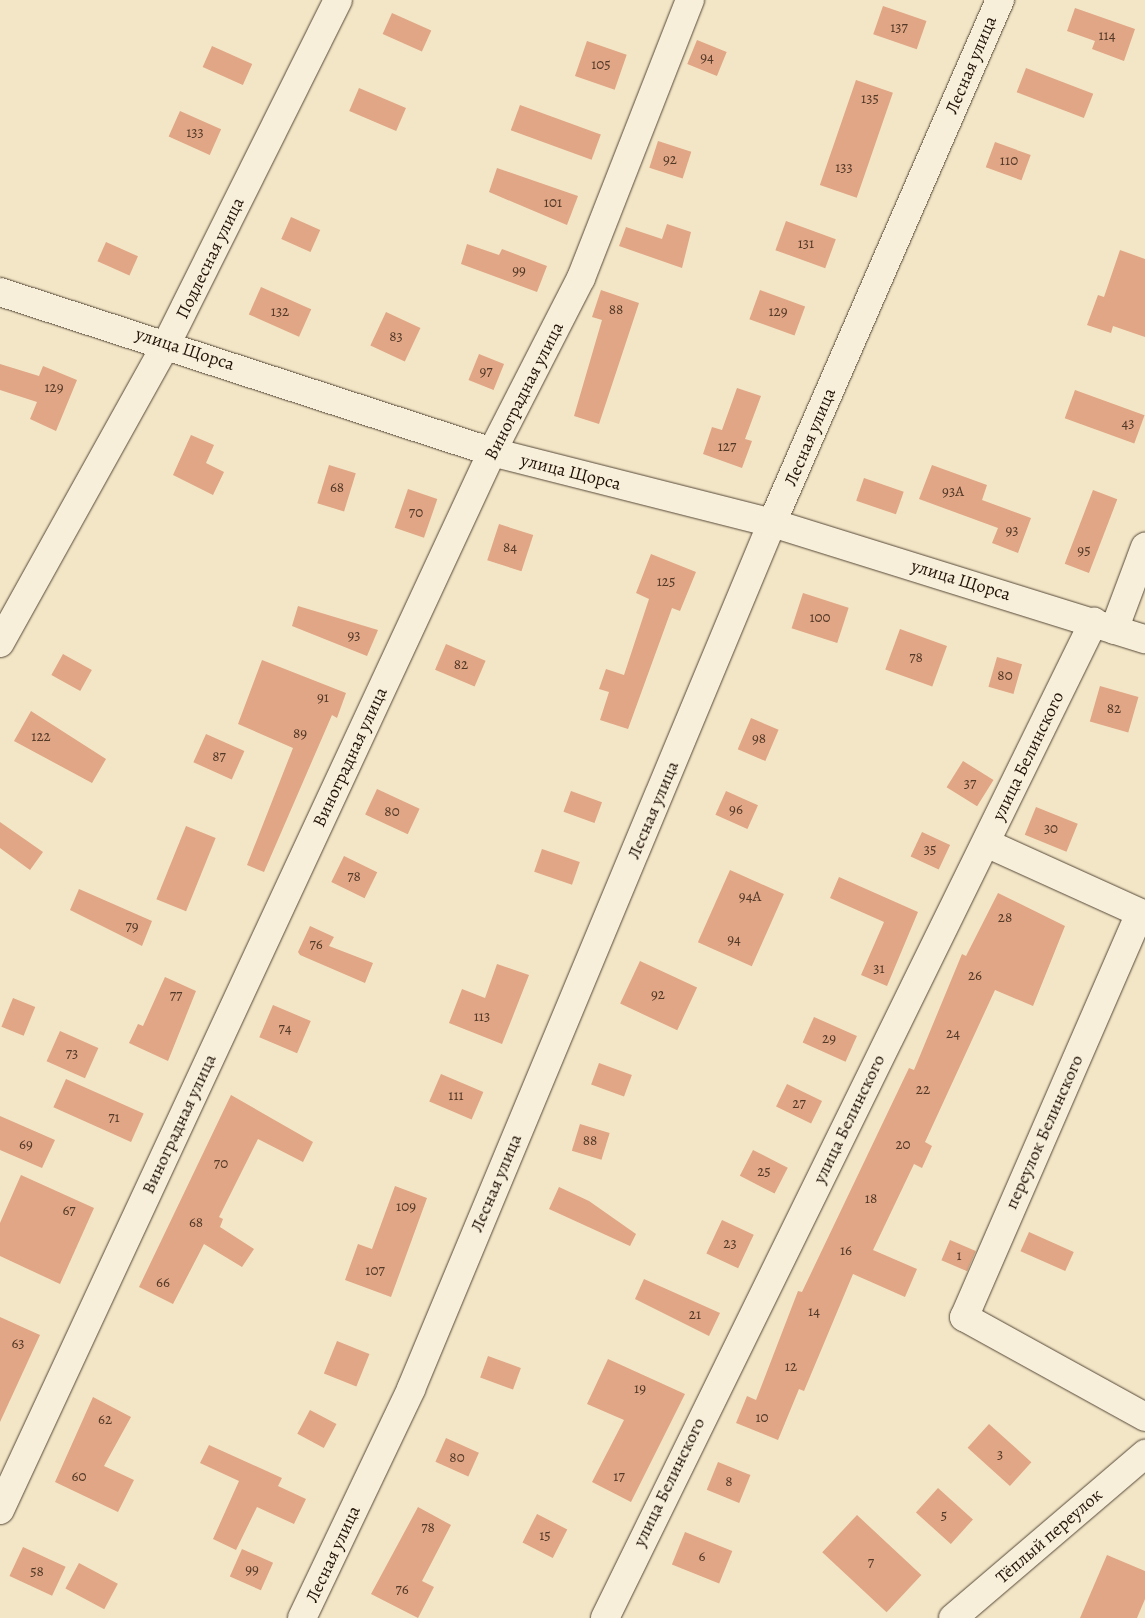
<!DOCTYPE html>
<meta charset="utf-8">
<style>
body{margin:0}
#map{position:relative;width:1145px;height:1618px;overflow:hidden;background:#f3e6c6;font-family:Alegreya,serif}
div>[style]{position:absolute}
.building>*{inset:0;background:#e0a685;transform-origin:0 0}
.roads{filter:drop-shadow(0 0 1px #564838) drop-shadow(0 0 1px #564838)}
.minor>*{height:28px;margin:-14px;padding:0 14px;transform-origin:14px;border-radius:14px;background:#f7efda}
span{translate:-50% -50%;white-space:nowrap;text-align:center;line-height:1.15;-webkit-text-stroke:4px #f7efda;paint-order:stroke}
.number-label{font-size:15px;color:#523827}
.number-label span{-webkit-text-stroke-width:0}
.street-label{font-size:18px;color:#221308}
</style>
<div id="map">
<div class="building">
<i style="left:883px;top:6px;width:46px;height:30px;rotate:19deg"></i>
<i style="clip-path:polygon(1075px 8px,1135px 29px,1124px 61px,1092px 49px,1095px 41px,1067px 31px)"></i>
<i style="left:392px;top:13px;width:43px;height:23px;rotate:24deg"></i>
<i style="left:697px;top:40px;width:32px;height:26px;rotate:22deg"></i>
<i style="left:587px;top:41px;width:42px;height:37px;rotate:19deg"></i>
<i style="left:212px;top:46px;width:44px;height:23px;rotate:24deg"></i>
<i style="left:1026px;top:68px;width:72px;height:26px;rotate:21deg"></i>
<i style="left:856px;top:80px;width:39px;height:111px;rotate:19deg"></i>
<i style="left:359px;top:88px;width:51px;height:25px;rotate:23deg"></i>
<i style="left:520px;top:105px;width:86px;height:27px;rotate:20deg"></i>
<i style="left:180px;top:111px;width:45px;height:28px;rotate:24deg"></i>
<i style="left:658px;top:141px;width:35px;height:28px;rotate:18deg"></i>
<i style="left:995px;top:142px;width:38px;height:27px;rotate:20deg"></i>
<i style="clip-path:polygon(497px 168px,578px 196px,567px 225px,489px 192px)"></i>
<i style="left:291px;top:217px;width:32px;height:24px;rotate:24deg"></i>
<i style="left:786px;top:221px;width:53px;height:31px;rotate:20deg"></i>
<i style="clip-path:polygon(667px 224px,691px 232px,682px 268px,619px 246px,626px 227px,662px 239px)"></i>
<i style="left:106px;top:242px;width:35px;height:21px;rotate:24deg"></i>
<i style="clip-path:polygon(467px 244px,499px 255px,502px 249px,547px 266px,537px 292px,461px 264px)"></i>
<i style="clip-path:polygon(1120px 250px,1145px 259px,1145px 337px,1113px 326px,1111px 333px,1087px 325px,1098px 295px,1104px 297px)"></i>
<i style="left:261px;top:287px;width:55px;height:30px;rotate:24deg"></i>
<i style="clip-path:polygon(601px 290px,639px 303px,599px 424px,574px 416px,602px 320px,592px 317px)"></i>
<i style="left:760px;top:290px;width:48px;height:31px;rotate:20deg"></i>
<i style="left:386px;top:312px;width:38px;height:37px;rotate:25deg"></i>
<i style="left:479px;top:354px;width:27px;height:28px;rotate:22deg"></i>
<i style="clip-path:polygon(0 364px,39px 376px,43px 366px,77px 380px,56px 431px,30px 419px,37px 402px,0 390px)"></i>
<i style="clip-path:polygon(737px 388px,761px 396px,745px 439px,752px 441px,742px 468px,703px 454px,712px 427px,722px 430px)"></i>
<i style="left:1075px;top:390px;width:74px;height:30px;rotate:20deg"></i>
<i style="clip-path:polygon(191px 435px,214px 445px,206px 463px,224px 472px,213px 495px,173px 475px)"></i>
<i style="left:329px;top:465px;width:28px;height:40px;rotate:17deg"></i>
<i style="clip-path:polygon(932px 465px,987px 485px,982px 500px,1031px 518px,1018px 553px,992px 543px,998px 528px,919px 499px)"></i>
<i style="left:864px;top:478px;width:42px;height:24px;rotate:19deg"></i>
<i style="left:408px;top:489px;width:31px;height:41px;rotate:19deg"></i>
<i style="left:1093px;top:490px;width:26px;height:79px;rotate:21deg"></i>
<i style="left:499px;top:524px;width:36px;height:38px;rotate:18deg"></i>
<i style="clip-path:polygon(651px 554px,696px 572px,680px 611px,672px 608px,628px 729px,600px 720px,609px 692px,599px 689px,606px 669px,624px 675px,649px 599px,636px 593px)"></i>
<i style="left:803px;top:593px;width:48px;height:37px;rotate:18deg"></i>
<i style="clip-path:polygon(298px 606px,378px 630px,367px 656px,292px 626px)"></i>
<i style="left:900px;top:629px;width:50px;height:43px;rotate:20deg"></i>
<i style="left:446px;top:644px;width:43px;height:28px;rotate:23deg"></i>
<i style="left:63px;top:654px;width:33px;height:24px;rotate:29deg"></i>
<i style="left:997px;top:657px;width:26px;height:31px;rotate:16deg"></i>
<i style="clip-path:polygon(262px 660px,346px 693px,337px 718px,332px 715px,264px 872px,247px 865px,293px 748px,238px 724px)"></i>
<i style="left:1100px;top:686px;width:40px;height:37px;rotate:16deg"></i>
<i style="clip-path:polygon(31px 711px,106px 759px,92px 783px,14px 741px)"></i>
<i style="left:751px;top:718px;width:30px;height:34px;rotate:23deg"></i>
<i style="left:206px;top:734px;width:42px;height:31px;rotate:24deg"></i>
<i style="left:963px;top:761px;width:36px;height:31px;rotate:32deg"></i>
<i style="left:377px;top:789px;width:47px;height:28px;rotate:25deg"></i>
<i style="left:571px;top:791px;width:33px;height:22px;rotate:20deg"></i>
<i style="left:726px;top:791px;width:35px;height:26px;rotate:24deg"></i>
<i style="left:1036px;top:807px;width:45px;height:30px;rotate:22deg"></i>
<i style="clip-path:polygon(0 822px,43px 852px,30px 870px,0 848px)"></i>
<i style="left:186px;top:826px;width:32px;height:79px;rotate:22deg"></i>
<i style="left:922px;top:832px;width:31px;height:27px;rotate:25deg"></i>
<i style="left:542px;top:849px;width:40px;height:24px;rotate:19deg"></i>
<i style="left:344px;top:856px;width:37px;height:29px;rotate:26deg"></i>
<i style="left:730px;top:870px;width:59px;height:79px;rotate:24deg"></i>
<i style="clip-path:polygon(839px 877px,918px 912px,887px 986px,861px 975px,884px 922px,830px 898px)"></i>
<i style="clip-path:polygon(79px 889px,152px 921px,142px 946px,70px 910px)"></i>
<i style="clip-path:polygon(998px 893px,1065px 926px,1033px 1006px,995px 990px,925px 1142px,932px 1146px,922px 1168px,914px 1164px,873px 1250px,917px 1269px,905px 1297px,853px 1274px,804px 1391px,799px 1389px,778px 1440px,736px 1423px,747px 1396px,756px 1400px,798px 1291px,802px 1292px,909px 1068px,914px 1070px,962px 954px,966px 956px)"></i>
<i style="clip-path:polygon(310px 926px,334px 937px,329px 946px,373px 963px,365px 983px,300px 955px,298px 952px)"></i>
<i style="left:640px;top:961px;width:63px;height:47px;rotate:25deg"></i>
<i style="clip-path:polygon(497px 964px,529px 975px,502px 1044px,449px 1023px,462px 989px,485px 998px)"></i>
<i style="clip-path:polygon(165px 977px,196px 991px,168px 1061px,129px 1043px,138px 1024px,143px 1026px)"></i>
<i style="left:13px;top:998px;width:24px;height:31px;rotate:22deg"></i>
<i style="left:273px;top:1005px;width:41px;height:35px;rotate:23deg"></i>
<i style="left:814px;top:1017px;width:47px;height:28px;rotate:24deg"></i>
<i style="left:60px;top:1031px;width:42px;height:33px;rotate:24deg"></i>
<i style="left:599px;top:1063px;width:35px;height:23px;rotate:20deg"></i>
<i style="left:441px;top:1074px;width:46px;height:30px;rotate:23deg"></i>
<i style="left:66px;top:1079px;width:85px;height:31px;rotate:24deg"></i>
<i style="left:787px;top:1084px;width:39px;height:25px;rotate:26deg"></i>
<i style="clip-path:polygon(231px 1095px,313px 1142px,303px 1162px,258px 1139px,219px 1217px,223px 1219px,220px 1227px,254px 1249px,242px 1267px,204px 1244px,173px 1304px,139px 1287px)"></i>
<i style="clip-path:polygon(0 1116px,55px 1140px,42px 1168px,0 1150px)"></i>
<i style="left:580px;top:1124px;width:31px;height:28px;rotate:17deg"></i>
<i style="left:753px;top:1150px;width:39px;height:29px;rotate:27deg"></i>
<i style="clip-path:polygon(21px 1175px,94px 1208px,60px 1284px,0 1256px,0 1223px)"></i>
<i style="clip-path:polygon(395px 1186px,427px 1198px,391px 1297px,345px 1280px,358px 1244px,372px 1249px)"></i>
<i style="clip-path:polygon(559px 1187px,589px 1201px,636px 1234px,630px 1246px,549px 1209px)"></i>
<i style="left:722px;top:1220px;width:35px;height:37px;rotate:25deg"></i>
<i style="left:1029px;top:1232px;width:49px;height:21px;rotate:24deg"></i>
<i style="left:950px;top:1240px;width:28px;height:22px;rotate:23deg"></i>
<i style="clip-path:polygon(644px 1279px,720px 1313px,709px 1336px,635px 1299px)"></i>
<i style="clip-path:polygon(0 1317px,40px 1335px,0 1422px)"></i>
<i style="left:337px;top:1341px;width:35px;height:35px;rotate:22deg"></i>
<i style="left:488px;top:1356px;width:35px;height:23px;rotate:20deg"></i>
<i style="clip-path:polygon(608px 1359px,685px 1394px,631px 1502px,592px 1482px,624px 1420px,587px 1404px)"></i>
<i style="clip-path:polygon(93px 1397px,131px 1417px,104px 1466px,134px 1480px,118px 1512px,55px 1482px)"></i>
<i style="left:310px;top:1410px;width:30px;height:27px;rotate:28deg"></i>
<i style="left:989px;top:1424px;width:57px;height:32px;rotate:42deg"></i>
<i style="left:446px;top:1438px;width:36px;height:26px;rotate:24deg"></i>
<i style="clip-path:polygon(209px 1445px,282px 1478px,278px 1486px,306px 1499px,294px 1524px,257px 1507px,236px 1550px,213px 1539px,239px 1481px,200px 1463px)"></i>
<i style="left:718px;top:1462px;width:35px;height:30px;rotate:22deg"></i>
<i style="left:938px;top:1488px;width:47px;height:33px;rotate:42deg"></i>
<i style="clip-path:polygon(418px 1507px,451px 1525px,422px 1581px,434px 1587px,418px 1618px,371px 1594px)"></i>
<i style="left:537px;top:1514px;width:34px;height:32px;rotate:27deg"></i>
<i style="left:857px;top:1515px;width:88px;height:51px;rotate:43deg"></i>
<i style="left:685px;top:1532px;width:51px;height:35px;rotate:22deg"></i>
<i style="left:23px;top:1547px;width:47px;height:32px;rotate:25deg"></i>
<i style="left:242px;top:1549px;width:34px;height:30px;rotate:24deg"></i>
<i style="clip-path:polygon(1107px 1555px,1145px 1571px,1145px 1599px,1137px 1618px,1080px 1618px)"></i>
<i style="left:79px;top:1563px;width:44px;height:29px;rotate:28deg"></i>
</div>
<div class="roads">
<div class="minor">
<i style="left:0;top:292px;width:517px;rotate:18.01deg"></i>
<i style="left:492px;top:452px;width:289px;rotate:14.2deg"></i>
<i style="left:772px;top:523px;width:391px;rotate:17.3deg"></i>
<i style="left:1114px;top:630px;width:89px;rotate:-69.5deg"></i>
<i style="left:0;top:643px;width:343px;rotate:-60.9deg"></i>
<i style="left:167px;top:343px;width:383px;rotate:-63.5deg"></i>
<i style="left:986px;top:843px;width:169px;rotate:24.4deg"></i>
<i style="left:1140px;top:913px;width:441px;rotate:113.5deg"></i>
<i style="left:964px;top:1317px;width:207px;rotate:28.9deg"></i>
<i style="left:0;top:1510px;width:1167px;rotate:-65.06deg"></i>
<i style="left:492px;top:452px;width:195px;rotate:-62.9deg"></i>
<i style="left:581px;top:278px;width:299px;rotate:-68.6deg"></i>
<i style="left:302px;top:1618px;width:254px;rotate:-64.5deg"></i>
<i style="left:411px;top:1389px;width:938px;rotate:-67.37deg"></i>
<i style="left:772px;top:523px;width:571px;rotate:-66.45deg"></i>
<i style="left:605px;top:1618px;width:1110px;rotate:-63.87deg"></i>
<i style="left:953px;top:1618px;width:253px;rotate:-40.5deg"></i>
</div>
</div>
<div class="number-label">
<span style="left:899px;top:28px">137</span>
<span style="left:1107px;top:36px">114</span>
<span style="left:707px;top:58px">94</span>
<span style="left:601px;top:65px">105</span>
<span style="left:870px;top:99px">135</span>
<span style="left:195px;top:133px">133</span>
<span style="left:670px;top:160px">92</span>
<span style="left:1009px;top:161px">110</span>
<span style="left:844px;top:168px">133</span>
<span style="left:553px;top:203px">101</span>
<span style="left:806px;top:244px">131</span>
<span style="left:519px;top:271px">99</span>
<span style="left:616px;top:310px">88</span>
<span style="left:280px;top:312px">132</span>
<span style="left:778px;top:312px">129</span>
<span style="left:396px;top:337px">83</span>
<span style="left:486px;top:372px">97</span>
<span style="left:54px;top:388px">129</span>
<span style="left:1128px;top:424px">43</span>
<span style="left:727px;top:447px">127</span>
<span style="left:337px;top:488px">68</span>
<span style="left:953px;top:492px">93А</span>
<span style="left:416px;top:513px">70</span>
<span style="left:1012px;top:531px">93</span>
<span style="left:510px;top:548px">84</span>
<span style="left:1084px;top:551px">95</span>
<span style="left:666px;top:582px">125</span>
<span style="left:820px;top:618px">100</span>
<span style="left:354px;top:636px">93</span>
<span style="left:916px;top:658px">78</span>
<span style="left:461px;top:665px">82</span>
<span style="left:1005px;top:676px">80</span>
<span style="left:323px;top:698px">91</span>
<span style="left:1114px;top:709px">82</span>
<span style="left:300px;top:734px">89</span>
<span style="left:41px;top:737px">122</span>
<span style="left:759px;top:739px">98</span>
<span style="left:219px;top:757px">87</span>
<span style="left:970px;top:784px">37</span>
<span style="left:736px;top:810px">96</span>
<span style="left:392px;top:812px">80</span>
<span style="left:1051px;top:829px">30</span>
<span style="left:930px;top:850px">35</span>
<span style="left:354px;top:877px">78</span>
<span style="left:750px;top:897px">94А</span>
<span style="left:1005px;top:918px">28</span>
<span style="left:132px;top:927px">79</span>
<span style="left:734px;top:940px">94</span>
<span style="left:316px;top:945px">76</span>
<span style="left:879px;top:969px">31</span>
<span style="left:975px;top:976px">26</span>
<span style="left:658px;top:995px">92</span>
<span style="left:176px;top:996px">77</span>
<span style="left:482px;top:1017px">113</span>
<span style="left:285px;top:1029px">74</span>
<span style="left:953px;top:1034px">24</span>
<span style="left:829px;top:1039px">29</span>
<span style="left:72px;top:1054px">73</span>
<span style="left:923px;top:1090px">22</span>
<span style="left:456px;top:1096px">111</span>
<span style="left:799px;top:1104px">27</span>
<span style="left:114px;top:1118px">71</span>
<span style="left:590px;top:1141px">88</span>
<span style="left:26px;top:1145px">69</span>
<span style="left:903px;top:1145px">20</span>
<span style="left:221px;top:1164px">70</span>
<span style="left:764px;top:1172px">25</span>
<span style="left:871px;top:1199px">18</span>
<span style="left:406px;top:1207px">109</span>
<span style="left:69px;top:1211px">67</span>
<span style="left:196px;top:1223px">68</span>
<span style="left:730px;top:1244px">23</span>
<span style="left:846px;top:1251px">16</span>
<span style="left:959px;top:1256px">1</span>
<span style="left:375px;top:1271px">107</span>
<span style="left:163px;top:1283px">66</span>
<span style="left:814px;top:1312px">14</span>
<span style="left:695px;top:1315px">21</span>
<span style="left:18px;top:1344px">63</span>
<span style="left:791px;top:1367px">12</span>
<span style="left:640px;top:1389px">19</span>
<span style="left:762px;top:1418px">10</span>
<span style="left:105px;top:1420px">62</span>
<span style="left:1000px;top:1455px">3</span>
<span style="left:457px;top:1458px">80</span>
<span style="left:79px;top:1477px">60</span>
<span style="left:619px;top:1477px">17</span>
<span style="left:729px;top:1482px">8</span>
<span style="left:944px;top:1516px">5</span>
<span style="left:428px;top:1528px">78</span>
<span style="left:545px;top:1536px">15</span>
<span style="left:702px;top:1557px">6</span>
<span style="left:871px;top:1563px">7</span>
<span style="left:252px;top:1570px">99</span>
<span style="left:37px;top:1572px">58</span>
<span style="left:402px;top:1590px">76</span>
</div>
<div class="street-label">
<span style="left:971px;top:65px;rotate:-67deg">Лесная улица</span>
<span style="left:210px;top:258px;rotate:-64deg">Подлесная улица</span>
<span style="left:185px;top:349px;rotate:18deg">улица Щорса</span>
<span style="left:524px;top:391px;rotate:-63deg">Виноградная улица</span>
<span style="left:810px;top:437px;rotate:-67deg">Лесная улица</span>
<span style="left:571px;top:472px;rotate:14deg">улица Щорса</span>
<span style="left:961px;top:580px;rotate:17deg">улица Щорса</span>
<span style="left:1028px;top:756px;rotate:-64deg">улица Белинского</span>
<span style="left:350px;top:757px;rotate:-65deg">Виноградная улица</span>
<span style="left:653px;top:810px;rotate:-67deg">Лесная улица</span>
<span style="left:849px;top:1119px;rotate:-64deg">улица Белинского</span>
<span style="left:179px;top:1124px;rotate:-65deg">Виноградная улица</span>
<span style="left:1044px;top:1132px;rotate:-66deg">переулок Белинского</span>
<span style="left:496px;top:1183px;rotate:-67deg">Лесная улица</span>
<span style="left:669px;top:1482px;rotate:-64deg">улица Белинского</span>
<span style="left:1049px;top:1536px;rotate:-41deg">Тёплый переулок</span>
<span style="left:333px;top:1554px;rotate:-65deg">Лесная улица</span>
</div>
</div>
